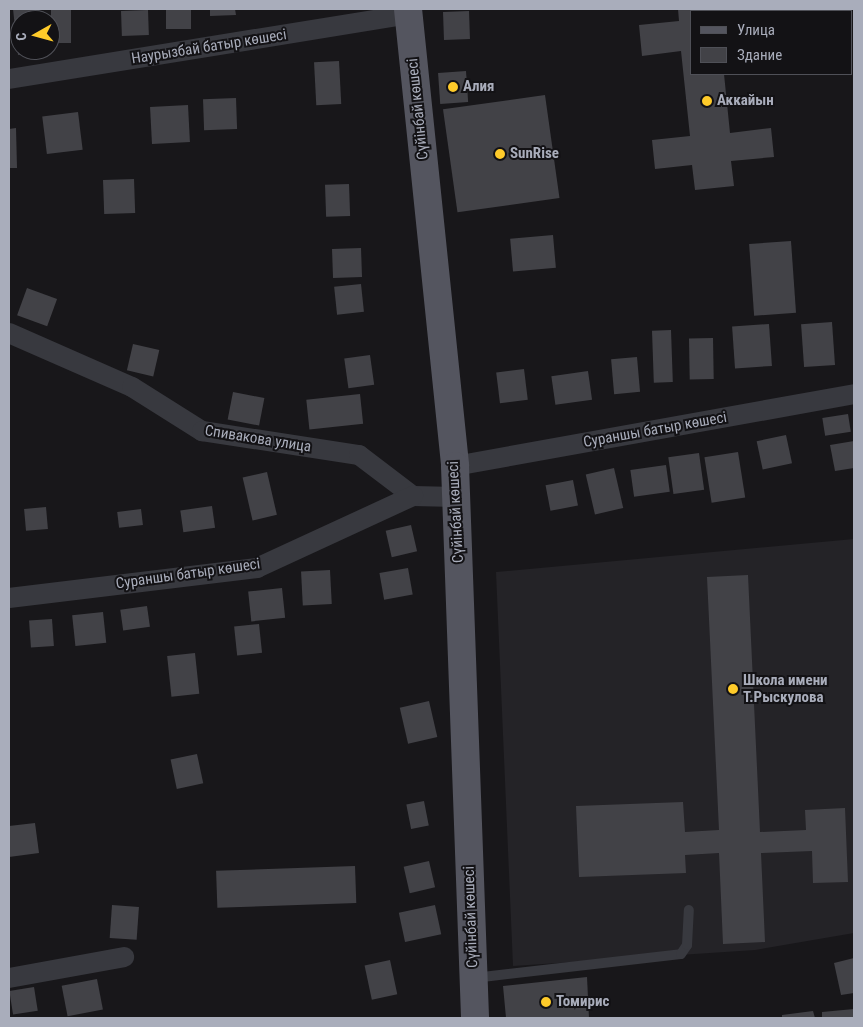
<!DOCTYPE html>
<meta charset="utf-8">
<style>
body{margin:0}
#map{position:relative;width:863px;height:1027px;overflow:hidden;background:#18171a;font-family:"Roboto Condensed",sans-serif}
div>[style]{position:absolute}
.built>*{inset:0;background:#242327}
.building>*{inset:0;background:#424247;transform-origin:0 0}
.service>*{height:10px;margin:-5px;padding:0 5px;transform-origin:5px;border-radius:5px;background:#38393f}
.minor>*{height:20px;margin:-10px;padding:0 10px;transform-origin:10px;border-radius:10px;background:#38393f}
.primary>*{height:28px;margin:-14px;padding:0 14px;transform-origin:14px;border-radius:14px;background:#54555f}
.dots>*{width:14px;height:14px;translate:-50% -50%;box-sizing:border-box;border:2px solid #131215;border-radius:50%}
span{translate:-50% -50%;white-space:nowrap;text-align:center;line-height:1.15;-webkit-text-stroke:4px #131215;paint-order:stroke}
.street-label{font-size:15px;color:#a9adbb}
.poi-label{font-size:15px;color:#a9adbb;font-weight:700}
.left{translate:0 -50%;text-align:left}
.frame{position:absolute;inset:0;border:10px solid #a9adbb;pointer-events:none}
.legend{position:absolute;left:690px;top:10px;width:162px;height:65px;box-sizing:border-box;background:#131215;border:1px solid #4f5057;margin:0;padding:6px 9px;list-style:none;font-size:15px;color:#a9adbb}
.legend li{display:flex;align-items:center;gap:10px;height:25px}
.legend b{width:25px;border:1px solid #4f5057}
.north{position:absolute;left:10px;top:10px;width:50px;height:50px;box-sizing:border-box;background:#131215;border:1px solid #4f5057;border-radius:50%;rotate:263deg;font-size:14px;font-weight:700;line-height:20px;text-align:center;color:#a9adbb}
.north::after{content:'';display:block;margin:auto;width:18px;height:22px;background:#ffcb2a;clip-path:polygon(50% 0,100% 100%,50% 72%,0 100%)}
</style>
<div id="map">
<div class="built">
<i style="clip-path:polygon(854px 539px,854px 933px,755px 950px,513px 966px,496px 572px)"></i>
</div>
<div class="building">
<i style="clip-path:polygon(13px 9px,39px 9px,41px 20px,20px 20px,20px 50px,44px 52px,18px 55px)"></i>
<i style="left:51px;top:9px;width:20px;height:34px"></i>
<i style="left:166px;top:9px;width:25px;height:20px"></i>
<i style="clip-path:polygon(210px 9px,235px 9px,236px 15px,210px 16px)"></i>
<i style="clip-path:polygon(678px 9px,723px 9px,692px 11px,692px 74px,724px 74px,730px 133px,771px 128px,774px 157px,731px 161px,734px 186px,695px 190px,692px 165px,655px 169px,652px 140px,690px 136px,681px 51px,642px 56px,639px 25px,679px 21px)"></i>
<i style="left:148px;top:10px;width:25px;height:27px;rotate:88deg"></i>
<i style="left:469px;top:11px;width:28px;height:26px;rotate:88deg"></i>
<i style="left:339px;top:61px;width:43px;height:25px;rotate:87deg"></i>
<i style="left:466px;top:71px;width:31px;height:28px;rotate:86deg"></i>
<i style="left:545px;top:95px;width:104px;height:103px;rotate:82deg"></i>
<i style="left:236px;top:98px;width:31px;height:33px;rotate:88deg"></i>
<i style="left:188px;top:105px;width:37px;height:38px;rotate:87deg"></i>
<i style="left:78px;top:112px;width:38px;height:36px;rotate:83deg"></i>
<i style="clip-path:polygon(16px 128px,17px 168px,9px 168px,9px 129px)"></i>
<i style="left:134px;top:179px;width:34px;height:31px;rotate:88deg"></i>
<i style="left:349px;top:184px;width:32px;height:24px;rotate:88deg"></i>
<i style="left:553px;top:235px;width:33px;height:43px;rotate:85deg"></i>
<i style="left:791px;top:241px;width:72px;height:42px;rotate:86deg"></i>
<i style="left:361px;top:248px;width:29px;height:29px;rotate:88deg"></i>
<i style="left:361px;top:284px;width:28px;height:27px;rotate:84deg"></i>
<i style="left:27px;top:288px;width:32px;height:29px;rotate:20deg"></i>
<i style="left:832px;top:322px;width:43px;height:31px;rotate:86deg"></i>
<i style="left:769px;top:324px;width:42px;height:37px;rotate:86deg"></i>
<i style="left:671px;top:330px;width:52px;height:19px;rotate:88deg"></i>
<i style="left:713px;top:338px;width:41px;height:24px;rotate:89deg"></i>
<i style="left:133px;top:344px;width:27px;height:27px;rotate:13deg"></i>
<i style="left:370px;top:355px;width:30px;height:26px;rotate:82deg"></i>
<i style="left:637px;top:357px;width:35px;height:26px;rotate:85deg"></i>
<i style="left:524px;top:369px;width:31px;height:28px;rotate:83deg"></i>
<i style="left:588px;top:371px;width:29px;height:37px;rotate:82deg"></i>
<i style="left:233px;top:392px;width:32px;height:28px;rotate:11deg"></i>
<i style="left:360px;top:394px;width:30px;height:54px;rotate:84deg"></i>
<i style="left:848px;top:414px;width:18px;height:26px;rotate:81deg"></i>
<i style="left:786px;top:435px;width:29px;height:30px;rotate:78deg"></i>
<i style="clip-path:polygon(854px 441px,854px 468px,835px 471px,830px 445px)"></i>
<i style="left:738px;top:452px;width:46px;height:34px;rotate:81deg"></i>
<i style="left:699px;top:453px;width:37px;height:31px;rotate:82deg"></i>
<i style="left:666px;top:465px;width:27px;height:36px;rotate:82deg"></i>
<i style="left:614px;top:468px;width:41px;height:29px;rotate:77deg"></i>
<i style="left:267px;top:472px;width:44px;height:25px;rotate:77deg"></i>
<i style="left:573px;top:480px;width:26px;height:28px;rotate:79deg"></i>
<i style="left:212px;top:506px;width:22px;height:32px;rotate:82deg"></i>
<i style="left:46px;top:507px;width:22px;height:22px;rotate:85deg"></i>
<i style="left:141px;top:509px;width:16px;height:24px;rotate:83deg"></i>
<i style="left:411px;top:525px;width:27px;height:26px;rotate:77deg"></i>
<i style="left:408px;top:568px;width:27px;height:29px;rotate:80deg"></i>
<i style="left:330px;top:570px;width:34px;height:29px;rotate:87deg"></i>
<i style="clip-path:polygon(748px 575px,760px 832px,806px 830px,805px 810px,845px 808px,848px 882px,813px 883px,812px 851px,761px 853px,765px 942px,723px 944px,719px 853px,685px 855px,686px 873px,579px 877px,576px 806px,683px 802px,685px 832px,719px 830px,707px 577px)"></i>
<i style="left:282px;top:588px;width:30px;height:34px;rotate:84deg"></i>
<i style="left:147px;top:606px;width:21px;height:27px;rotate:82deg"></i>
<i style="left:103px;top:612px;width:31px;height:31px;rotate:84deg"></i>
<i style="left:52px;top:619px;width:27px;height:23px;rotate:86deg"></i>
<i style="left:259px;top:624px;width:29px;height:25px;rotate:84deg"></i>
<i style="left:195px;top:653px;width:41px;height:28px;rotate:84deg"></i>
<i style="left:429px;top:701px;width:37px;height:30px;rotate:77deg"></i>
<i style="left:197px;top:754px;width:30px;height:27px;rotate:78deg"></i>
<i style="left:424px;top:801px;width:25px;height:18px;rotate:79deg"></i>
<i style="clip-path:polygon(35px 823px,39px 853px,9px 857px,9px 826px)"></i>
<i style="left:429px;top:861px;width:27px;height:26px;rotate:77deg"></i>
<i style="left:355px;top:866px;width:37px;height:139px;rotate:88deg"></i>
<i style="left:112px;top:905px;width:27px;height:33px;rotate:4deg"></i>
<i style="left:435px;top:905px;width:30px;height:37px;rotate:78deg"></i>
<i style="clip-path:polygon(854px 958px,854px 993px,841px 995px,834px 963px)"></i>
<i style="left:390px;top:960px;width:35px;height:26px;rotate:78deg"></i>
<i style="clip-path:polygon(587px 977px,589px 1018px,506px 1018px,503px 986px)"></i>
<i style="left:97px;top:979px;width:31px;height:36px;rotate:79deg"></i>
<i style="left:34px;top:987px;width:24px;height:25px;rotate:81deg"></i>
<i style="clip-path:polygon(854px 1009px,854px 1018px,822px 1018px,822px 1012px)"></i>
<i style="clip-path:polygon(813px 1011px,815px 1018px,782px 1018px,782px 1015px)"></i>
</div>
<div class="service">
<i style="left:474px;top:978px;width:208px;rotate:-6.6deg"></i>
<i style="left:681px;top:954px;width:11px;rotate:-56deg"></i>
<i style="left:687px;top:945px;width:35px;rotate:-87deg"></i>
</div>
<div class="minor">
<i style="left:9px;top:79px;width:405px;rotate:-9.2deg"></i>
<i style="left:9px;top:333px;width:134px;rotate:23.7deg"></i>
<i style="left:132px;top:387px;width:83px;rotate:32.2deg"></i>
<i style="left:202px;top:431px;width:159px;rotate:8.7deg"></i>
<i style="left:359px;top:455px;width:68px;rotate:37.2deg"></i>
<i style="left:413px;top:496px;width:43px;rotate:1.3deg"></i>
<i style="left:455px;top:466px;width:405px;rotate:-10.2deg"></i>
<i style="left:9px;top:598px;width:250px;rotate:-6.9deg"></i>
<i style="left:257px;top:568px;width:172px;rotate:-24.8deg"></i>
<i style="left:9px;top:978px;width:117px;rotate:-10.3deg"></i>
</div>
<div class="primary">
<i style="left:408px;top:9px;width:459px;rotate:84.1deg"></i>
<i style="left:455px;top:466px;width:552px;rotate:87.92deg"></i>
</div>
<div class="dots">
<i style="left:453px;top:87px;background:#ffcb2a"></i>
<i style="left:707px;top:101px;background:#ffcb2a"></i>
<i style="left:500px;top:154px;background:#ffcb2a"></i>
<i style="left:733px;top:689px;background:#ffcb2a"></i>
<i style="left:546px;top:1002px;background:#ffcb2a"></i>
</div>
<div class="street-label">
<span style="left:209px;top:47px;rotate:-9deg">Наурызбай батыр көшесі</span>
<span style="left:418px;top:109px;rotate:-96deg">Сүйінбай көшесі</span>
<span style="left:655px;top:430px;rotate:-10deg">Сураншы батыр көшесі</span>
<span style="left:258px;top:439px;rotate:9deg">Спивакова улица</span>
<span style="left:456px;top:512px;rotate:-93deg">Сүйінбай көшесі</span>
<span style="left:188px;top:574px;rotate:-8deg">Сураншы батыр көшесі</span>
<span style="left:471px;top:917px;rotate:-92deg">Сүйінбай көшесі</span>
</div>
<div class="poi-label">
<span class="left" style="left:463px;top:87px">Алия</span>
<span class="left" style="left:717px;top:101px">Аккайын</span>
<span class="left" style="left:510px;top:154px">SunRise</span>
<span class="left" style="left:743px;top:689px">Школа имени<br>Т.Рыскулова</span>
<span class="left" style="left:556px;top:1002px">Томирис</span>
</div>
<div class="frame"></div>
<ul class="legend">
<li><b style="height:6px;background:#54555f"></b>Улица</li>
<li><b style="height:14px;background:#424247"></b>Здание</li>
</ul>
<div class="north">С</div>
</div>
